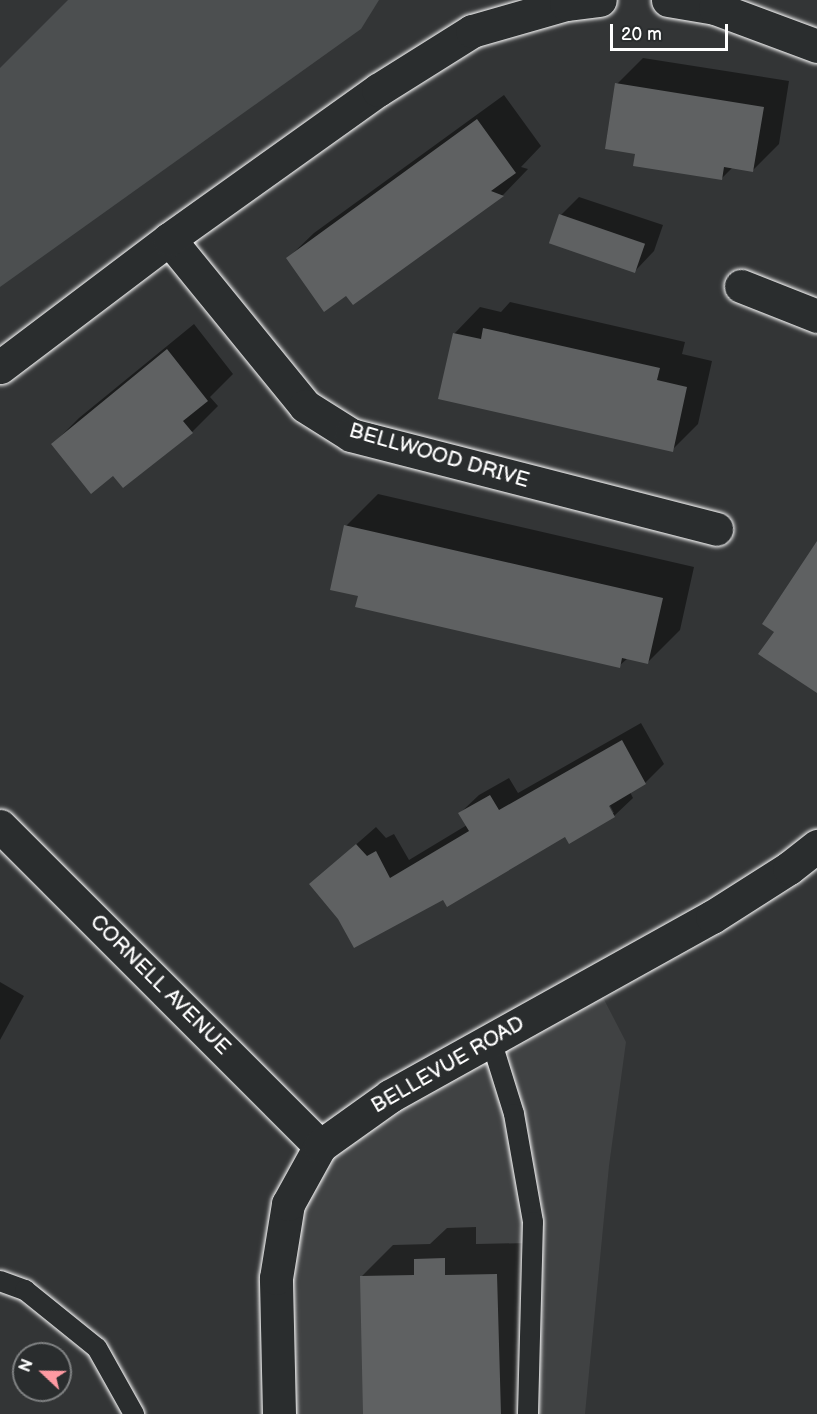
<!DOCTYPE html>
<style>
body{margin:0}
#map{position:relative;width:817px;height:1414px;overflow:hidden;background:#333536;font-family:"Balsamiq Sans",sans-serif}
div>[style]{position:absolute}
.built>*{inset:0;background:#404243}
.green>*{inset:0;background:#4c4f50}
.shadow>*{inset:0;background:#0007}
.building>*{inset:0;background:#5f6162;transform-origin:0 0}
.roads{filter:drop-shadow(0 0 2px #fff) drop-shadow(0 0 2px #fff)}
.lane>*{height:20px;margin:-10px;padding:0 10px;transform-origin:10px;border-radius:10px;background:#2a2d2e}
.street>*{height:33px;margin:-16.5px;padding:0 16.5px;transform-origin:16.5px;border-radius:16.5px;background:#2a2d2e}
.secondary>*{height:33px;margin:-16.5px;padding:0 16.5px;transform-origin:16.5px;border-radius:16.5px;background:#2a2d2e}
span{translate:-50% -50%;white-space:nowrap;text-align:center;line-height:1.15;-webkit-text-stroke:6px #2a2d2e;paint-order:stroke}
.street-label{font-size:21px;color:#fff}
.north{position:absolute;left:12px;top:1342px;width:60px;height:60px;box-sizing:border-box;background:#2a2d2e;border:2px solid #7f8182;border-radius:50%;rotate:292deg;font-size:16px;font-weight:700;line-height:24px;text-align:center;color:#fff}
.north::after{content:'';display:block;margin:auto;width:21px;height:27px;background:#ff9aa2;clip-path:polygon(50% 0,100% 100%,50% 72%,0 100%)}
.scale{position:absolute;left:610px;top:24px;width:118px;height:27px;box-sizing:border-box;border:3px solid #fff;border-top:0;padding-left:8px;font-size:18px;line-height:21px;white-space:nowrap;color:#fff;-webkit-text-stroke:4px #2a2d2e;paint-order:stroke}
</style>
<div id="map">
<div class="built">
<i style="clip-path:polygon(595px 982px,626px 1042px,609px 1166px,585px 1414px,279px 1414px,276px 1278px,320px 1146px)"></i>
</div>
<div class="green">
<i style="clip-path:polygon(68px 0,379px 0,361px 29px,0 287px,0 68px)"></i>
</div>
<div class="shadow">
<i style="clip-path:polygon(643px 58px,789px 81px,779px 144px,753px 170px,733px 167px,721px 179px,636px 153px,617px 84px)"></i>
<i style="clip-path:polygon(504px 95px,541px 146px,521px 167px,528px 169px,503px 195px,353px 303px,346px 294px,288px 258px,314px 233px)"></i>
<i style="clip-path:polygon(579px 197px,663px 225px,654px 251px,636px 270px,561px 215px)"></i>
<i style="clip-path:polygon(510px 302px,685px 342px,682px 354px,712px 361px,698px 424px,672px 450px,454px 334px,480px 307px,501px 312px)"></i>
<i style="clip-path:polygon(194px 324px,233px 374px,210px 397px,218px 406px,192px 432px,114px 474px,53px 444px,79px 418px)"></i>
<i style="clip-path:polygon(378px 494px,694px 567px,680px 630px,648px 662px,628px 658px,619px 666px,359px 595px,346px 526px)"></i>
<i style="clip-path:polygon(evenodd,641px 723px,664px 764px,645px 783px,630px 792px,633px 798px,614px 816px,565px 835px,444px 898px,340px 918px,311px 884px,376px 827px,386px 838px,394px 834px,409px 860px,467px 825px,460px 813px,479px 795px,509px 778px,518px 793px,641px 723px,606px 798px,614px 813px,611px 813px,606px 798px)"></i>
<i style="clip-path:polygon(0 982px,24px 996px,0 1040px)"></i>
<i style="clip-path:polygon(476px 1227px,476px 1244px,528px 1243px,533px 1414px,364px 1414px,361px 1277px,393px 1245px,430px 1244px,447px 1228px)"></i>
</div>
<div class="building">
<i style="clip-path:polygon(615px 83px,764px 107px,753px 172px,724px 167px,722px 180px,633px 166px,635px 154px,605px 149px)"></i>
<i style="clip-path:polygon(477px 119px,516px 173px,491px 191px,504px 196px,353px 305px,346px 296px,324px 312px,286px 258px)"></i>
<i style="left:559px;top:214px;width:91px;height:31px;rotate:19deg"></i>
<i style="clip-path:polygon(483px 328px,660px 368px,657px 380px,687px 387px,673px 452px,438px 399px,453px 333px,481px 339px)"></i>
<i style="clip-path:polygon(167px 349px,208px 401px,183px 421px,193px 433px,123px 488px,113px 476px,91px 494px,51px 444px)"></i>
<i style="clip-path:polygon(344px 525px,663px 598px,648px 664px,622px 658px,620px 668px,355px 607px,358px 596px,330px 590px)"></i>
<i style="clip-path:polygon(817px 541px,817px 693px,758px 654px,774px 632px,762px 624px)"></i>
<i style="clip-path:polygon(622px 740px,646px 784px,609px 806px,615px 817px,569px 844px,565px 837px,447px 907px,443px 900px,354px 948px,338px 919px,309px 884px,356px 844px,367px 856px,376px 851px,390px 878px,469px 831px,458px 813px,490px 795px,499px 810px)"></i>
<i style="clip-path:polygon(445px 1258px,445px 1275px,497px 1274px,501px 1414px,363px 1414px,360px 1276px,414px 1275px,414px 1259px)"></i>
</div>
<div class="roads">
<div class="lane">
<i style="left:491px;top:1040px;width:77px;rotate:72.7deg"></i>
<i style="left:514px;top:1114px;width:110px;rotate:80deg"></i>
<i style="left:533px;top:1222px;width:192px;rotate:91.5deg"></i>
<i style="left:0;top:1281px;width:27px;rotate:20deg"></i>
<i style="left:25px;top:1290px;width:92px;rotate:38.9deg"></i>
<i style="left:97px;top:1348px;width:76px;rotate:60.7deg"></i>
</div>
<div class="street">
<i style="left:668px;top:0;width:48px;rotate:9.7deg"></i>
<i style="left:715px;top:8px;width:109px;rotate:20.4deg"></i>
<i style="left:169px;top:239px;width:215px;rotate:50.8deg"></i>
<i style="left:305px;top:406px;width:54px;rotate:32.2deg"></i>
<i style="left:351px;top:435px;width:377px;rotate:14.4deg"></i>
<i style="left:741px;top:286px;width:82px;rotate:21.5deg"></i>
<i style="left:0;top:367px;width:212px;rotate:-37.1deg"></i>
<i style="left:169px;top:239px;width:257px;rotate:-35.5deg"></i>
<i style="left:378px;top:90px;width:111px;rotate:-32.1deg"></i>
<i style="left:472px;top:31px;width:98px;rotate:-16deg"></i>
<i style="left:566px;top:4px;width:34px;rotate:-7deg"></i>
</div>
<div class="secondary">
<i style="left:0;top:826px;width:453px;rotate:45deg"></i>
<i style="left:279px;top:1414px;width:136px;rotate:-91.3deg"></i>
<i style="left:276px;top:1278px;width:75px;rotate:-80.8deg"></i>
<i style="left:288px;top:1204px;width:66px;rotate:-61.1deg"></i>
<i style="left:320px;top:1146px;width:86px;rotate:-35.5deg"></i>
<i style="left:390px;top:1096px;width:368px;rotate:-29.1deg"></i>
<i style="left:712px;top:917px;width:91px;rotate:-32.5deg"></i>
<i style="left:789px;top:868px;width:36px;rotate:-38deg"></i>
</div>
</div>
<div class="street-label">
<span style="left:439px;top:456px;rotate:16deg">BELLWOOD DRIVE</span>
<span style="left:160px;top:985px;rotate:45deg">CORNELL AVENUE</span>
<span style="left:448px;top:1065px;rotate:-30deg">BELLEVUE ROAD</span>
</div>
<div class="north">N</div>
<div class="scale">20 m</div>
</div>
